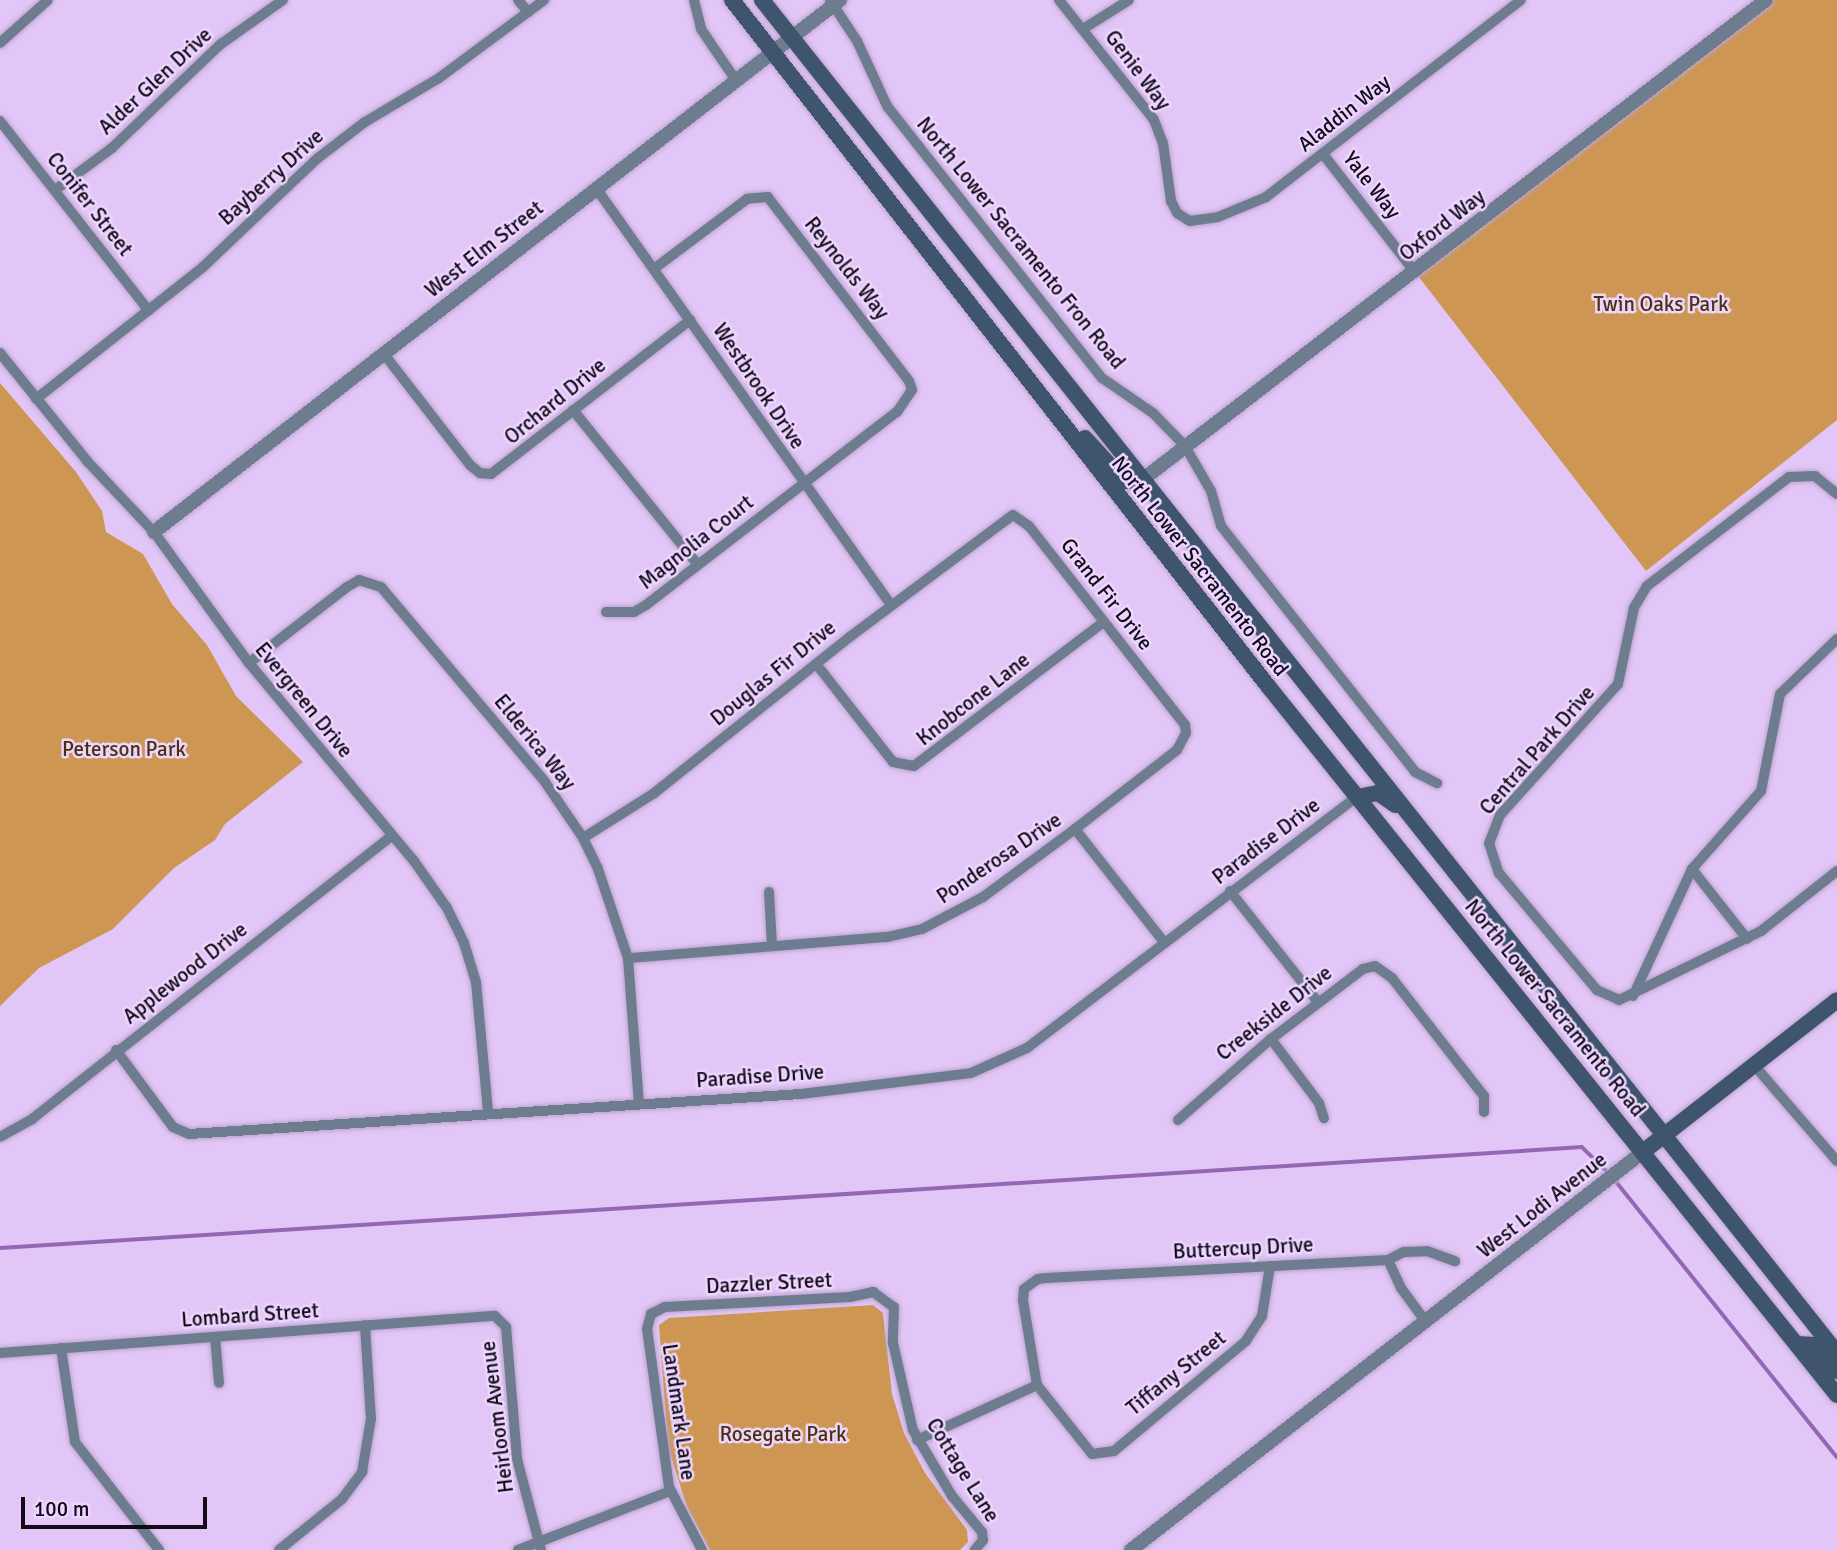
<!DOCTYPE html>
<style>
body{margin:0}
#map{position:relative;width:1837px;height:1550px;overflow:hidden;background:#e2c6f7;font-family:Signika,sans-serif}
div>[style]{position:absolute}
.green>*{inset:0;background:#cd9653}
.stream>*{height:3.5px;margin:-1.75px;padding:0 1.75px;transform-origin:1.75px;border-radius:1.75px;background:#9467b4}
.roads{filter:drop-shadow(0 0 2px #bda4cf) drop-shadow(0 0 2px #bda4cf)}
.minor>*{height:10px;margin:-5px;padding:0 5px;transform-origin:5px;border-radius:5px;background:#6d7d8f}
.tertiary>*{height:14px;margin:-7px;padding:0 7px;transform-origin:7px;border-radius:7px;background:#6d7d8f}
.secondary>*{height:16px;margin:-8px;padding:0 8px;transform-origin:8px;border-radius:8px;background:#3e556d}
span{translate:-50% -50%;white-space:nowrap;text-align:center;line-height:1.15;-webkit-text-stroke:5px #ecd6fd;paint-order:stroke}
.street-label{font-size:21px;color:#120919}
.park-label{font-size:21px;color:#4c310e}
.scale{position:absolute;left:21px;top:1497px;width:186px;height:32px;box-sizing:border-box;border:4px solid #120919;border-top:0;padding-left:9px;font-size:21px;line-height:24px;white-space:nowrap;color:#120919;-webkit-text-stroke:5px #ecd6fd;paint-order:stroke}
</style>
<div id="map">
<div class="green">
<i style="clip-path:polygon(1766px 0,1837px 0,1837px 420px,1646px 571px,1415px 272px)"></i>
<i style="clip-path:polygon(0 383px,76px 472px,102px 511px,106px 532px,143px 554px,172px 604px,207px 645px,236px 696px,303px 762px,225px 824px,215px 840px,174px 868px,113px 929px,39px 968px,0 1006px)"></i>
<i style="clip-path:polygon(873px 1305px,883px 1313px,892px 1394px,904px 1433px,925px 1473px,967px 1530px,968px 1542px,960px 1550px,710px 1550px,687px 1507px,668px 1447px,659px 1325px,669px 1318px)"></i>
</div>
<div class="stream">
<i style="left:1615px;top:1180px;width:355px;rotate:51.3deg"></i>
<i style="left:0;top:1248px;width:1585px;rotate:-3.65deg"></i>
<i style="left:1582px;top:1147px;width:39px;rotate:44deg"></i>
</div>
<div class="roads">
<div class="minor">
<i style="left:518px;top:0;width:16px;rotate:50deg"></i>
<i style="left:694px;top:0;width:30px;rotate:76deg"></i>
<i style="left:701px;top:29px;width:60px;rotate:55.8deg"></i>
<i style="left:830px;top:0;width:49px;rotate:56.6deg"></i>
<i style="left:857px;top:41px;width:72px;rotate:65.2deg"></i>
<i style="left:887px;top:106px;width:347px;rotate:51.7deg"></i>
<i style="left:1102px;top:378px;width:62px;rotate:34.5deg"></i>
<i style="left:1153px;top:413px;width:46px;rotate:45.9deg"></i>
<i style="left:1185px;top:446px;width:52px;rotate:60deg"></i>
<i style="left:1211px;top:491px;width:36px;rotate:74deg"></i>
<i style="left:1221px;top:526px;width:313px;rotate:51.7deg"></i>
<i style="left:1415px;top:772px;width:25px;rotate:27deg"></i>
<i style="left:1059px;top:0;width:153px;rotate:51.6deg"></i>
<i style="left:1154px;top:120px;width:25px;rotate:69deg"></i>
<i style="left:1163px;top:143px;width:59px;rotate:82.1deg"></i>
<i style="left:1171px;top:201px;width:13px;rotate:63deg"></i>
<i style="left:1177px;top:213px;width:15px;rotate:32deg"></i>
<i style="left:1190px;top:221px;width:28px;rotate:-8deg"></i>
<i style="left:1218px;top:217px;width:52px;rotate:-22.6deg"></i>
<i style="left:1266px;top:197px;width:322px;rotate:-37.7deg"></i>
<i style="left:1083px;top:29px;width:54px;rotate:-32.2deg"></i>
<i style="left:0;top:43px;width:64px;rotate:-41.9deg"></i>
<i style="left:0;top:121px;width:241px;rotate:51.9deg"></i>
<i style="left:1323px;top:154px;width:150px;rotate:52.1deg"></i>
<i style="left:596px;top:188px;width:511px;rotate:54.72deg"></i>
<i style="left:55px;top:190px;width:71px;rotate:-36.4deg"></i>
<i style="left:112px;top:148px;width:151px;rotate:-43.7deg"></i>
<i style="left:221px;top:44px;width:76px;rotate:-35.4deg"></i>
<i style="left:0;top:353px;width:139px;rotate:51.1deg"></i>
<i style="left:87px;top:461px;width:98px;rotate:46.7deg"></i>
<i style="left:154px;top:532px;width:162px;rotate:54.1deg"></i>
<i style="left:249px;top:663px;width:258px;rotate:50.2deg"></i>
<i style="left:414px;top:861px;width:57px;rotate:54.9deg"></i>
<i style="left:447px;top:908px;width:39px;rotate:64deg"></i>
<i style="left:464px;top:943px;width:41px;rotate:72.9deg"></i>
<i style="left:476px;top:982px;width:130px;rotate:84.7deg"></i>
<i style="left:384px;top:354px;width:140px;rotate:52.2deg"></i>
<i style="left:470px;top:465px;width:13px;rotate:39deg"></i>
<i style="left:480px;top:473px;width:11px;rotate:5deg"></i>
<i style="left:491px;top:474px;width:252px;rotate:-37.7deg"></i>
<i style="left:36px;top:399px;width:213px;rotate:-38.3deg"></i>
<i style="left:203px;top:267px;width:158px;rotate:-43.5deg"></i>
<i style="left:318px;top:158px;width:59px;rotate:-37.5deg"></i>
<i style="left:365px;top:122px;width:86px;rotate:-30.7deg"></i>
<i style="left:439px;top:78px;width:131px;rotate:-36.6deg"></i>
<i style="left:573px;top:410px;width:199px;rotate:51.1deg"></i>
<i style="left:1837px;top:494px;width:28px;rotate:-141deg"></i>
<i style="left:1815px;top:476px;width:26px;rotate:178deg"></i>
<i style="left:1789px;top:477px;width:179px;rotate:142.5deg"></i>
<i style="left:1647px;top:586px;width:26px;rotate:121deg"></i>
<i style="left:1634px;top:608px;width:78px;rotate:101.9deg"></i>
<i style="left:1618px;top:684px;width:176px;rotate:132deg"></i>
<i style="left:1500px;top:815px;width:30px;rotate:111deg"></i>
<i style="left:1489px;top:843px;width:32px;rotate:72deg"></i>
<i style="left:1499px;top:873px;width:153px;rotate:50.1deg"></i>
<i style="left:1597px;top:990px;width:24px;rotate:24deg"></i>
<i style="left:1619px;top:1000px;width:158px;rotate:-25.9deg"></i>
<i style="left:1761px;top:931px;width:97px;rotate:-38.3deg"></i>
<i style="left:606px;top:612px;width:28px"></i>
<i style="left:634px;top:612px;width:14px;rotate:-30deg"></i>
<i style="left:646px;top:605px;width:317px;rotate:-37.6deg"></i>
<i style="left:897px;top:412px;width:27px;rotate:-56deg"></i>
<i style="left:912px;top:390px;width:9px;rotate:-108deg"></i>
<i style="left:909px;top:381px;width:232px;rotate:-127.5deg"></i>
<i style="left:768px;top:197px;width:21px;rotate:175deg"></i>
<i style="left:747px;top:199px;width:115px;rotate:143.1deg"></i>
<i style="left:249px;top:663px;width:124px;rotate:-37.8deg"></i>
<i style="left:347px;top:587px;width:14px;rotate:-30deg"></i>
<i style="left:359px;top:580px;width:23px;rotate:18deg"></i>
<i style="left:381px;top:587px;width:255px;rotate:49.9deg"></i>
<i style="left:545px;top:782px;width:68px;rotate:55.8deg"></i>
<i style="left:583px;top:838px;width:34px;rotate:64deg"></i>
<i style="left:598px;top:869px;width:94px;rotate:71.4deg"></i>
<i style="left:628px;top:958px;width:146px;rotate:85.7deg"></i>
<i style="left:817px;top:665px;width:123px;rotate:51.9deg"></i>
<i style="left:893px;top:762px;width:21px;rotate:11deg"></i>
<i style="left:914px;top:766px;width:238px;rotate:-37.2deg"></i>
<i style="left:1075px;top:829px;width:144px;rotate:51.8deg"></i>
<i style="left:583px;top:838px;width:83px;rotate:-32.2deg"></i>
<i style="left:653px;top:794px;width:253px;rotate:-38.6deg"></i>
<i style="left:851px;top:636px;width:202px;rotate:-36.8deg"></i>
<i style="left:1013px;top:515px;width:19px;rotate:35deg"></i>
<i style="left:1029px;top:526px;width:253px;rotate:51.9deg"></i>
<i style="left:1185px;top:725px;width:8px;rotate:83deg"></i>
<i style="left:1186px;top:733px;width:19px;rotate:118deg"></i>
<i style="left:1177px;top:750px;width:129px;rotate:142.2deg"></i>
<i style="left:1075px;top:829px;width:114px;rotate:143.5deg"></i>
<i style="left:983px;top:897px;width:69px;rotate:152.3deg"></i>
<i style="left:922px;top:929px;width:37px;rotate:167deg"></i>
<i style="left:886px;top:937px;width:259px;rotate:175.3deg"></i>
<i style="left:1692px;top:869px;width:89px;rotate:51.8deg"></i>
<i style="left:1230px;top:891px;width:142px;rotate:51.6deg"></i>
<i style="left:769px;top:892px;width:53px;rotate:86.8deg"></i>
<i style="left:1633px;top:996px;width:140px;rotate:-65.1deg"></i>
<i style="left:1692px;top:869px;width:104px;rotate:-48.5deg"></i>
<i style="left:1761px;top:791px;width:99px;rotate:-78.9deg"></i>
<i style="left:1780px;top:694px;width:79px;rotate:-44deg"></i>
<i style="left:1271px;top:1039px;width:80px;rotate:53.1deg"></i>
<i style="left:1319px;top:1103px;width:16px;rotate:72deg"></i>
<i style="left:116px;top:1050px;width:96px;rotate:53.5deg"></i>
<i style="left:173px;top:1127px;width:17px;rotate:24deg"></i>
<i style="left:189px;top:1134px;width:613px;rotate:-3.74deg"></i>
<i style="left:801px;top:1094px;width:171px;rotate:-7deg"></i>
<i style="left:971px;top:1073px;width:61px;rotate:-24.1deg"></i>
<i style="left:1027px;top:1048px;width:415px;rotate:-37.3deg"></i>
<i style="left:1754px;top:1065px;width:127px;rotate:49.2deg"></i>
<i style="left:1178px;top:1120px;width:123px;rotate:-41.1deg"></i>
<i style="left:1271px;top:1039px;width:116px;rotate:-37.3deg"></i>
<i style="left:1363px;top:969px;width:12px;rotate:-14deg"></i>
<i style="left:1375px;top:966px;width:21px;rotate:35deg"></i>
<i style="left:1392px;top:978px;width:150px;rotate:52.1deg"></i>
<i style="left:1484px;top:1096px;width:16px;rotate:90deg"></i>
<i style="left:0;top:1137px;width:37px;rotate:-29deg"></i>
<i style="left:32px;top:1119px;width:458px;rotate:-38.2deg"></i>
<i style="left:1388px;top:1260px;width:31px;rotate:65deg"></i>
<i style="left:1401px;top:1288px;width:42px;rotate:53.7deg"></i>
<i style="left:1270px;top:1266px;width:51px;rotate:99.1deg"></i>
<i style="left:1262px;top:1316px;width:30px;rotate:123deg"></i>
<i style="left:1246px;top:1341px;width:172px;rotate:140.2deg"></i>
<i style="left:1114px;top:1451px;width:22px;rotate:172deg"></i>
<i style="left:1092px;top:1454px;width:88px;rotate:-128.6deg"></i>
<i style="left:1037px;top:1385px;width:86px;rotate:-99.4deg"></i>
<i style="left:1023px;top:1300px;width:11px;rotate:-85deg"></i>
<i style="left:1024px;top:1289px;width:17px;rotate:-36deg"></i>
<i style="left:1038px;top:1279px;width:8px;rotate:-7deg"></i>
<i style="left:1046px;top:1278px;width:342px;rotate:-3deg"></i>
<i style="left:1388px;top:1260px;width:18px;rotate:-27deg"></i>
<i style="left:1404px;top:1252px;width:23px;rotate:-2deg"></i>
<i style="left:1427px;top:1251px;width:30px;rotate:20deg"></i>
<i style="left:215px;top:1337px;width:46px;rotate:85deg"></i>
<i style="left:61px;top:1348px;width:95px;rotate:81.5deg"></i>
<i style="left:75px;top:1442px;width:137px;rotate:52.1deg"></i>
<i style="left:0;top:1353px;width:496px;rotate:-4.3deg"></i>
<i style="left:495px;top:1316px;width:16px;rotate:45deg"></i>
<i style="left:506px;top:1327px;width:132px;rotate:85.2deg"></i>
<i style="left:517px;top:1459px;width:94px;rotate:75.2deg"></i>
<i style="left:917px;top:1440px;width:132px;rotate:-24.6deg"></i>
<i style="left:279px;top:1550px;width:81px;rotate:-39deg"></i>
<i style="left:342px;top:1499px;width:34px;rotate:-53deg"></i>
<i style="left:362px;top:1472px;width:54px;rotate:-80.4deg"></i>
<i style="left:371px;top:1419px;width:94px;rotate:-93.7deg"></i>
<i style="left:518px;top:1550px;width:163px;rotate:-21.2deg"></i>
<i style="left:702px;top:1550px;width:71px;rotate:-117.6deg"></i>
<i style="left:669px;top:1487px;width:160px;rotate:-97.9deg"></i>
<i style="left:647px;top:1329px;width:16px;rotate:-75deg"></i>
<i style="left:651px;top:1314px;width:16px;rotate:-27deg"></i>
<i style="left:665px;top:1307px;width:185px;rotate:-3.1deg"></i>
<i style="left:850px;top:1297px;width:24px;rotate:-12deg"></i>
<i style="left:873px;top:1292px;width:26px;rotate:36deg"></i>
<i style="left:894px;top:1307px;width:36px;rotate:92deg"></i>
<i style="left:893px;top:1343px;width:89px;rotate:77.1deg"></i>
<i style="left:913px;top:1430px;width:77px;rotate:59.4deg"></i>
<i style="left:952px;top:1496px;width:47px;rotate:50.2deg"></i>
<i style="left:982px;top:1532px;width:8px;rotate:83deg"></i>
<i style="left:983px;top:1540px;width:13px;rotate:129deg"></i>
</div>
<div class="tertiary">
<i style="left:1142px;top:480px;width:787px;rotate:-37.57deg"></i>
<i style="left:154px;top:532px;width:868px;rotate:-37.79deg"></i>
<i style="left:1131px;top:1550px;width:650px;rotate:-37.87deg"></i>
</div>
<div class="secondary">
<i style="left:732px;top:0;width:871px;rotate:52deg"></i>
<i style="left:1268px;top:686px;width:909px;rotate:51.25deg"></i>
<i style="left:762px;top:0;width:1728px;rotate:51.53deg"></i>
<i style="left:1085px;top:438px;width:58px;rotate:47.8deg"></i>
<i style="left:1124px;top:481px;width:18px;rotate:-3deg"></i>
<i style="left:1357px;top:797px;width:21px;rotate:-11deg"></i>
<i style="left:1378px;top:793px;width:21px;rotate:35deg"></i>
<i style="left:1644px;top:1151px;width:245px;rotate:-38deg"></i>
<i style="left:1797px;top:1344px;width:18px;rotate:3deg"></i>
<i style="left:1815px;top:1345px;width:34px;rotate:50deg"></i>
</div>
</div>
<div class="street-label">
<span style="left:1138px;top:70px;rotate:53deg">Genie Way</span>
<span style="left:155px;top:81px;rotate:-43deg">Alder Glen Drive</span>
<span style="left:1344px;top:113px;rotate:-38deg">Aladdin Way</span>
<span style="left:271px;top:177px;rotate:-42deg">Bayberry Drive</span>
<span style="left:1372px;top:185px;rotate:52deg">Yale Way</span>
<span style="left:90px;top:204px;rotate:52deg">Conifer Street</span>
<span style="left:1442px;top:225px;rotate:-38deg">Oxford Way</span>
<span style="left:1021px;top:243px;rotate:51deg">North Lower Sacramento Fron Road</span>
<span style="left:484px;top:249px;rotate:-38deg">West Elm Street</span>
<span style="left:847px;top:268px;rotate:52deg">Reynolds Way</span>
<span style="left:759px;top:386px;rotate:56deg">Westbrook Drive</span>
<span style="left:555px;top:401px;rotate:-39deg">Orchard Drive</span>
<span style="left:696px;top:542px;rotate:-38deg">Magnolia Court</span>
<span style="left:1200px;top:566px;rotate:52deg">North Lower Sacramento Road</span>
<span style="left:1107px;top:594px;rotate:52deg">Grand Fir Drive</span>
<span style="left:773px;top:673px;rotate:-39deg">Douglas Fir Drive</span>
<span style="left:973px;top:699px;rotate:-38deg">Knobcone Lane</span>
<span style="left:304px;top:700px;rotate:51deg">Evergreen Drive</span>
<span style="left:535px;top:742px;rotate:51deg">Elderica Way</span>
<span style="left:1537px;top:750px;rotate:-49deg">Central Park Drive</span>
<span style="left:1266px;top:841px;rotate:-37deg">Paradise Drive</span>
<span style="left:999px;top:858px;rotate:-34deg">Ponderosa Drive</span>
<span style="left:185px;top:973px;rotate:-38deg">Applewood Drive</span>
<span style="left:1555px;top:1008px;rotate:51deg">North Lower Sacramento Road</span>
<span style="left:1274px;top:1013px;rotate:-38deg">Creekside Drive</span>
<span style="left:760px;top:1076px;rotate:-4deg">Paradise Drive</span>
<span style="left:1542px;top:1205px;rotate:-38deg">West Lodi Avenue</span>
<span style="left:1243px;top:1248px;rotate:-3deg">Buttercup Drive</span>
<span style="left:769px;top:1283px;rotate:-3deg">Dazzler Street</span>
<span style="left:250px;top:1315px;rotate:-4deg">Lombard Street</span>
<span style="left:1176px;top:1373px;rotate:-39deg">Tiffany Street</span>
<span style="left:679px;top:1412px;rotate:82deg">Landmark Lane</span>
<span style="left:497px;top:1417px;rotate:-97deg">Heirloom Avenue</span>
<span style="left:963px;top:1470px;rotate:58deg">Cottage Lane</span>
</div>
<div class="park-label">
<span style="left:1661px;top:304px">Twin Oaks Park</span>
<span style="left:124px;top:749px">Peterson Park</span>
<span style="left:783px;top:1434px">Rosegate Park</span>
</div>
<div class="scale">100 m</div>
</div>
